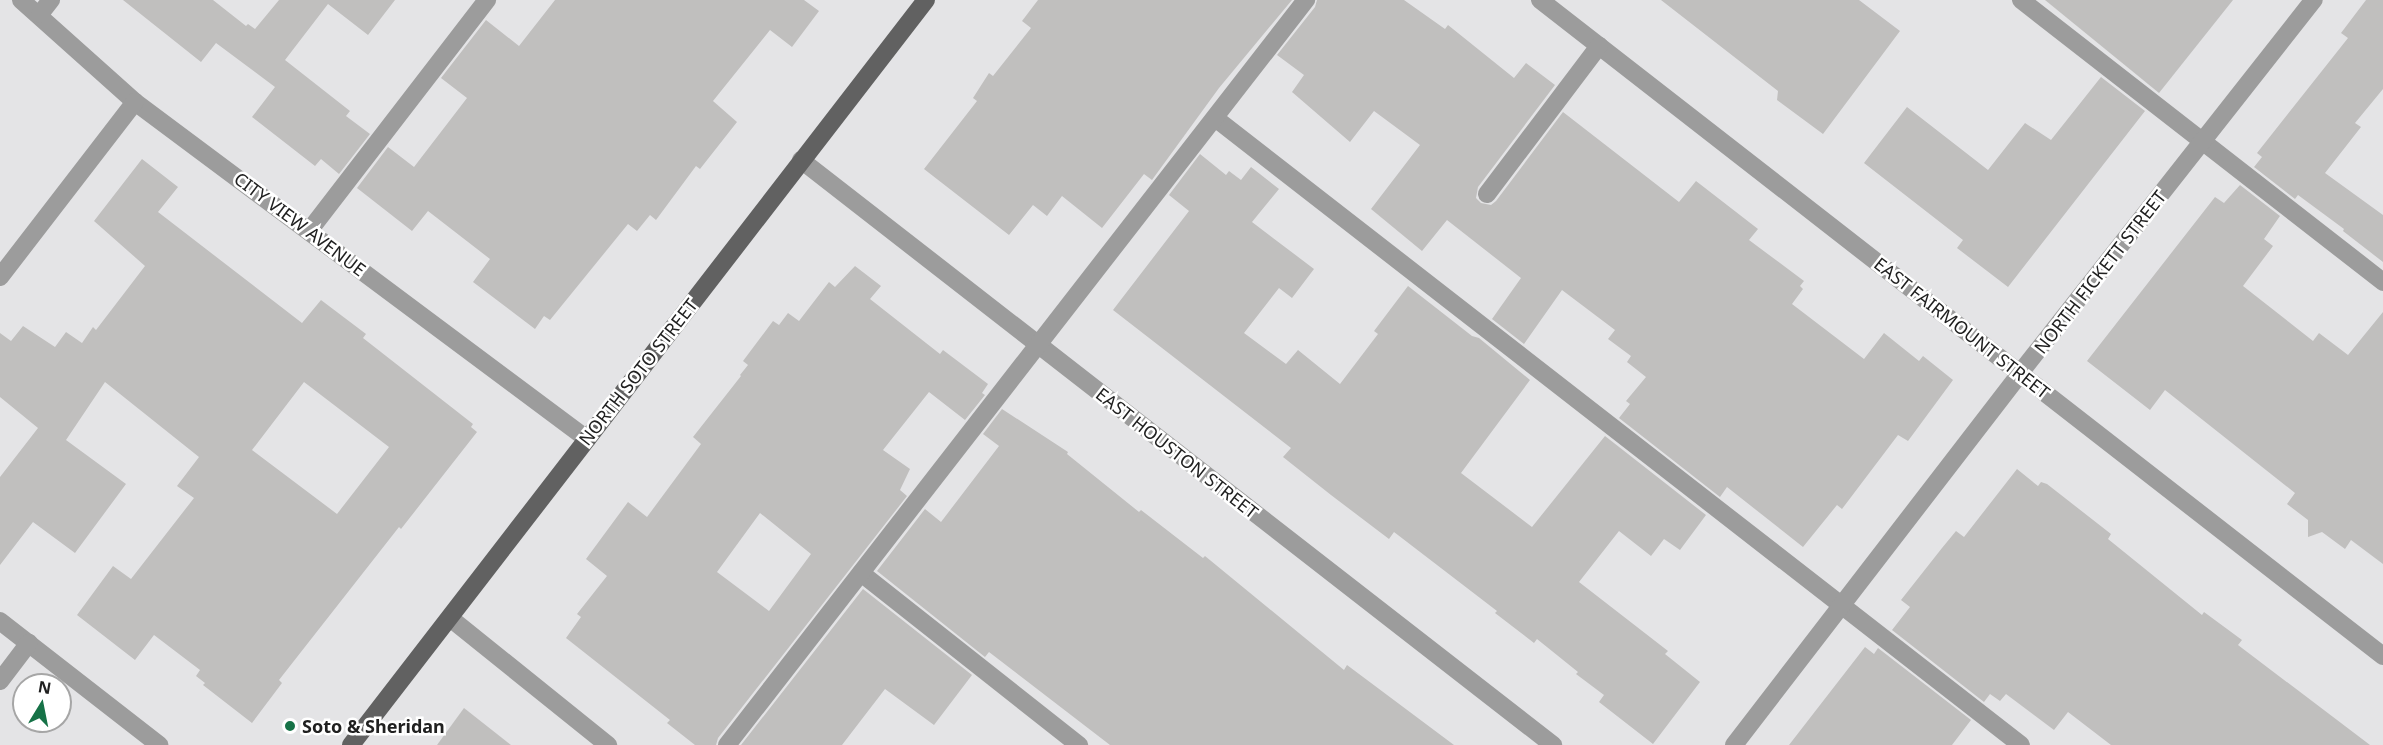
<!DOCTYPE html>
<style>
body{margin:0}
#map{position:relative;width:2383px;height:745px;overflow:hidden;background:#e4e4e6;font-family:"Noto Sans",sans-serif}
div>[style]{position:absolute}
.building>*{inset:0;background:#c0bfbe}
.minor>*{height:18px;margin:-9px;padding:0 9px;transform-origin:9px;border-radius:9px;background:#9c9c9c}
.major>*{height:18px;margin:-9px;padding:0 9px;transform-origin:9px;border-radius:9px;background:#616161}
.dots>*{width:16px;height:16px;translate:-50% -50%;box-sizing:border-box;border:3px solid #fff;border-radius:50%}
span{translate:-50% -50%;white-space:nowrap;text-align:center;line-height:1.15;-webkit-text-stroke:5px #fff;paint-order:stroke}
.street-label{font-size:18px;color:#202020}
.poi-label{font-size:18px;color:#202020;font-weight:700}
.left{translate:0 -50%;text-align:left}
.north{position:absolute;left:12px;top:673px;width:60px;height:60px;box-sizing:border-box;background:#fff;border:2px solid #a6a6a6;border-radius:50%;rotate:10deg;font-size:16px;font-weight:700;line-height:24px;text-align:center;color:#202020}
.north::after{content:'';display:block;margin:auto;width:21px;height:27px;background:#167247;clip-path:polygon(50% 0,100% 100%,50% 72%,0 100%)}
</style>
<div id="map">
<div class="building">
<i style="clip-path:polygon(123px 0,213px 0,246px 26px,248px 24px,255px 29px,279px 0,395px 0,368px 35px,328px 4px,285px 60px,350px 111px,346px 116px,370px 134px,339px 174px,321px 159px,315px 166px,252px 117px,275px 87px,216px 43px,201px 62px)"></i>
<i style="clip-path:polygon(555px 0,804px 0,819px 11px,792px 47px,770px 30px,713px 101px,737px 122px,700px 169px,696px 166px,656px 220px,650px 215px,637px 231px,628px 224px,550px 320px,544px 316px,535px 329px,473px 282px,490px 259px,428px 211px,412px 231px,357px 188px,388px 147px,414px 167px,467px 98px,441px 78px,486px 20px,519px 46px)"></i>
<i style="clip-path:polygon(1038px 0,1292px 0,1219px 88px,1152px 180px,1144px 174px,1102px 228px,1062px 196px,1047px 216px,1033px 205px,1009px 235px,924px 169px,977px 101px,973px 98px,989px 73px,993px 76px,1031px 28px,1022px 21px)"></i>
<i style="clip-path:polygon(1317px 0,1404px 0,1445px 29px,1448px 25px,1514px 78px,1526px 63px,1555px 85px,1478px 187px,1476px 198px,1481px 203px,1491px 205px,1496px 201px,1563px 112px,1679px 202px,1696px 181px,1758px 229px,1749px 240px,1804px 281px,1800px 286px,1803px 289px,1792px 304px,1864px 359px,1884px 333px,1919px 361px,1923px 356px,1953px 380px,1908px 441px,1898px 435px,1842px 509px,1837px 505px,1803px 547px,1727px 487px,1720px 497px,1619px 418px,1630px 404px,1626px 401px,1646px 377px,1627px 362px,1631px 356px,1608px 339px,1615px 330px,1562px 290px,1524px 344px,1492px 319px,1521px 278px,1447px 220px,1422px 251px,1371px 209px,1420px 145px,1374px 111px,1350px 142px,1292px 92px,1304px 75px,1277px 55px,1315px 7px)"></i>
<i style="clip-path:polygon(1661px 0,1859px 0,1900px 31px,1823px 134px,1777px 100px,1778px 91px)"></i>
<i style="clip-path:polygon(2045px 0,2233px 0,2159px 93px)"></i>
<i style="clip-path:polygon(2366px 0,2383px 0,2383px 89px,2355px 123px,2361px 127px,2325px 173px,2383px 215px,2383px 262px,2343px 231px,2344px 229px,2298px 195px,2295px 199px,2254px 167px,2262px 157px,2257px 153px,2348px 38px,2341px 33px)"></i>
<i style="clip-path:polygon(2101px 77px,2145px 111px,2008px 287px,1957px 248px,1963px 240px,1864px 163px,1907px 107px,1988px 170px,2025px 123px,2051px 140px)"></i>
<i style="clip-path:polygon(1200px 154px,1226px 175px,1229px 171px,1241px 180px,1251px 167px,1279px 189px,1252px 222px,1314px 269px,1292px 298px,1279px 288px,1244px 333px,1286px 364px,1298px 350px,1340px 384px,1378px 334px,1374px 331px,1408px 286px,1472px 336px,1479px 338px,1530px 380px,1461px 473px,1532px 527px,1605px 436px,1706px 515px,1680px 550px,1664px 539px,1651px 556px,1619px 531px,1579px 582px,1668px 651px,1665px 654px,1700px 682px,1653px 744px,1599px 702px,1604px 695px,1576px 674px,1578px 672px,1537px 639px,1534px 643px,1495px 613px,1497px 611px,1394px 532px,1389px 539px,1331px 495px,1283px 457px,1291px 448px,1113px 310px,1189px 211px,1169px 195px)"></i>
<i style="clip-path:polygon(evenodd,142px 159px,178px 187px,158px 212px,302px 323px,321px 300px,366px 334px,363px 338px,473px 424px,471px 427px,477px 432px,401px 529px,399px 527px,279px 680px,282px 683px,252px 723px,203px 685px,205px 683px,196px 676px,200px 670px,154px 635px,135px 660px,77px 615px,113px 566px,131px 579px,194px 498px,177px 486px,199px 457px,105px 382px,66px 440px,126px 484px,75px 553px,33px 522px,0 565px,0 477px,38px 428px,0 397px,0 333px,11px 341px,23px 326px,55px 347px,66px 332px,82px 343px,93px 327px,96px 330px,145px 266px,94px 221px,142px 159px,304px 382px,389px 447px,337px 514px,252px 450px,304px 382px)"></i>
<i style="clip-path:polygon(2240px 185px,2280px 216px,2264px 239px,2273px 246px,2243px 286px,2313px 341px,2319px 333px,2348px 355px,2383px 312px,2383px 564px,2351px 540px,2345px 549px,2322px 532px,2308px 537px,2308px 520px,2287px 504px,2295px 493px,2165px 390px,2150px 410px,2087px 361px,2215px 197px,2224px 203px)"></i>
<i style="clip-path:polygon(evenodd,855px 266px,881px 286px,870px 299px,940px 354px,943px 350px,988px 384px,982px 393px,985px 395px,965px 420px,929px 392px,883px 450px,910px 469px,900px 490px,907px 496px,718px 738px,716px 745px,695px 745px,667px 723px,670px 720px,566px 638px,581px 617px,577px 614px,607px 576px,586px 559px,628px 502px,647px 517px,701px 444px,693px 437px,741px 376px,740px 375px,748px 365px,743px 361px,773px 321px,779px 325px,788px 313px,799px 321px,829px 282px,835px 287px,855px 266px,760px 513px,811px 554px,769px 611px,717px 572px,760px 513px)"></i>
<i style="clip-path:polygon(1002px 409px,1068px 452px,1067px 454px,1139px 512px,1141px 510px,1203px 558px,1205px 556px,1344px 670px,1347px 665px,1454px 745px,1110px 745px,989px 652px,985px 657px,877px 571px,925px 509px,941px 522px,999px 446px,983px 434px)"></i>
<i style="clip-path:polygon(2017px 469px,2038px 486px,2041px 482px,2047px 484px,2111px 534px,2108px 539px,2202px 615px,2204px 612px,2242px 640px,2238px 645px,2370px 745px,2111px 745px,2068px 712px,2054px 730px,2006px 694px,2000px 701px,1990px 694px,1984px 702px,1892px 630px,1910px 607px,1901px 600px,1942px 548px,1956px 531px,1964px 537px)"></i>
<i style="clip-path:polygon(863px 589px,972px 675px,934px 725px,885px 689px,842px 745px,741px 745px)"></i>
<i style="clip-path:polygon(1865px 647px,1874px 654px,1878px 648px,1971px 720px,1952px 745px,1789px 745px)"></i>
<i style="clip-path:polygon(464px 708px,511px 745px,437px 745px)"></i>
</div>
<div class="minor">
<i style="left:21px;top:0;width:153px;rotate:41.8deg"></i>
<i style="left:135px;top:102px;width:564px;rotate:36.71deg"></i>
<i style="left:1540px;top:0;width:1068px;rotate:37.89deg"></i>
<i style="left:2021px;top:0;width:459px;rotate:37.9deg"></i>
<i style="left:40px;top:14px;width:18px;rotate:-52deg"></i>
<i style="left:1215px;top:118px;width:1021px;rotate:37.88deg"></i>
<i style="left:801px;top:160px;width:953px;rotate:37.88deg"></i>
<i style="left:1487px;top:194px;width:186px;rotate:-52.9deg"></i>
<i style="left:309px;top:231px;width:292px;rotate:-52.4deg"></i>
<i style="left:0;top:277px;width:221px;rotate:-52.4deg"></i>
<i style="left:861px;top:573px;width:278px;rotate:38.3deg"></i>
<i style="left:450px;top:618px;width:203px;rotate:38.8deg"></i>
<i style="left:0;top:621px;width:202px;rotate:37.9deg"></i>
<i style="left:0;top:681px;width:48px;rotate:-52.7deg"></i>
<i style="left:727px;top:745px;width:944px;rotate:-52.15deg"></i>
<i style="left:1734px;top:745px;width:469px;rotate:-52.4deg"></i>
<i style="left:2020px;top:373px;width:475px;rotate:-51.8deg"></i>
</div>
<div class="major">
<i style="left:351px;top:745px;width:941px;rotate:-52.34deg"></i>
</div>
<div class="dots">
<i style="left:290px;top:726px;background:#167247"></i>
</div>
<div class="street-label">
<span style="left:300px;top:224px;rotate:37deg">CITY VIEW AVENUE</span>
<span style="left:2100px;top:272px;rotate:-52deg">NORTH FICKETT STREET</span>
<span style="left:1962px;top:328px;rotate:38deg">EAST FAIRMOUNT STREET</span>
<span style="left:638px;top:372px;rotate:-52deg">NORTH SOTO STREET</span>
<span style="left:1177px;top:453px;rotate:38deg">EAST HOUSTON STREET</span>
</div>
<div class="poi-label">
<span class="left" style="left:302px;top:726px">Soto &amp; Sheridan</span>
</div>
<div class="north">N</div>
</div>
